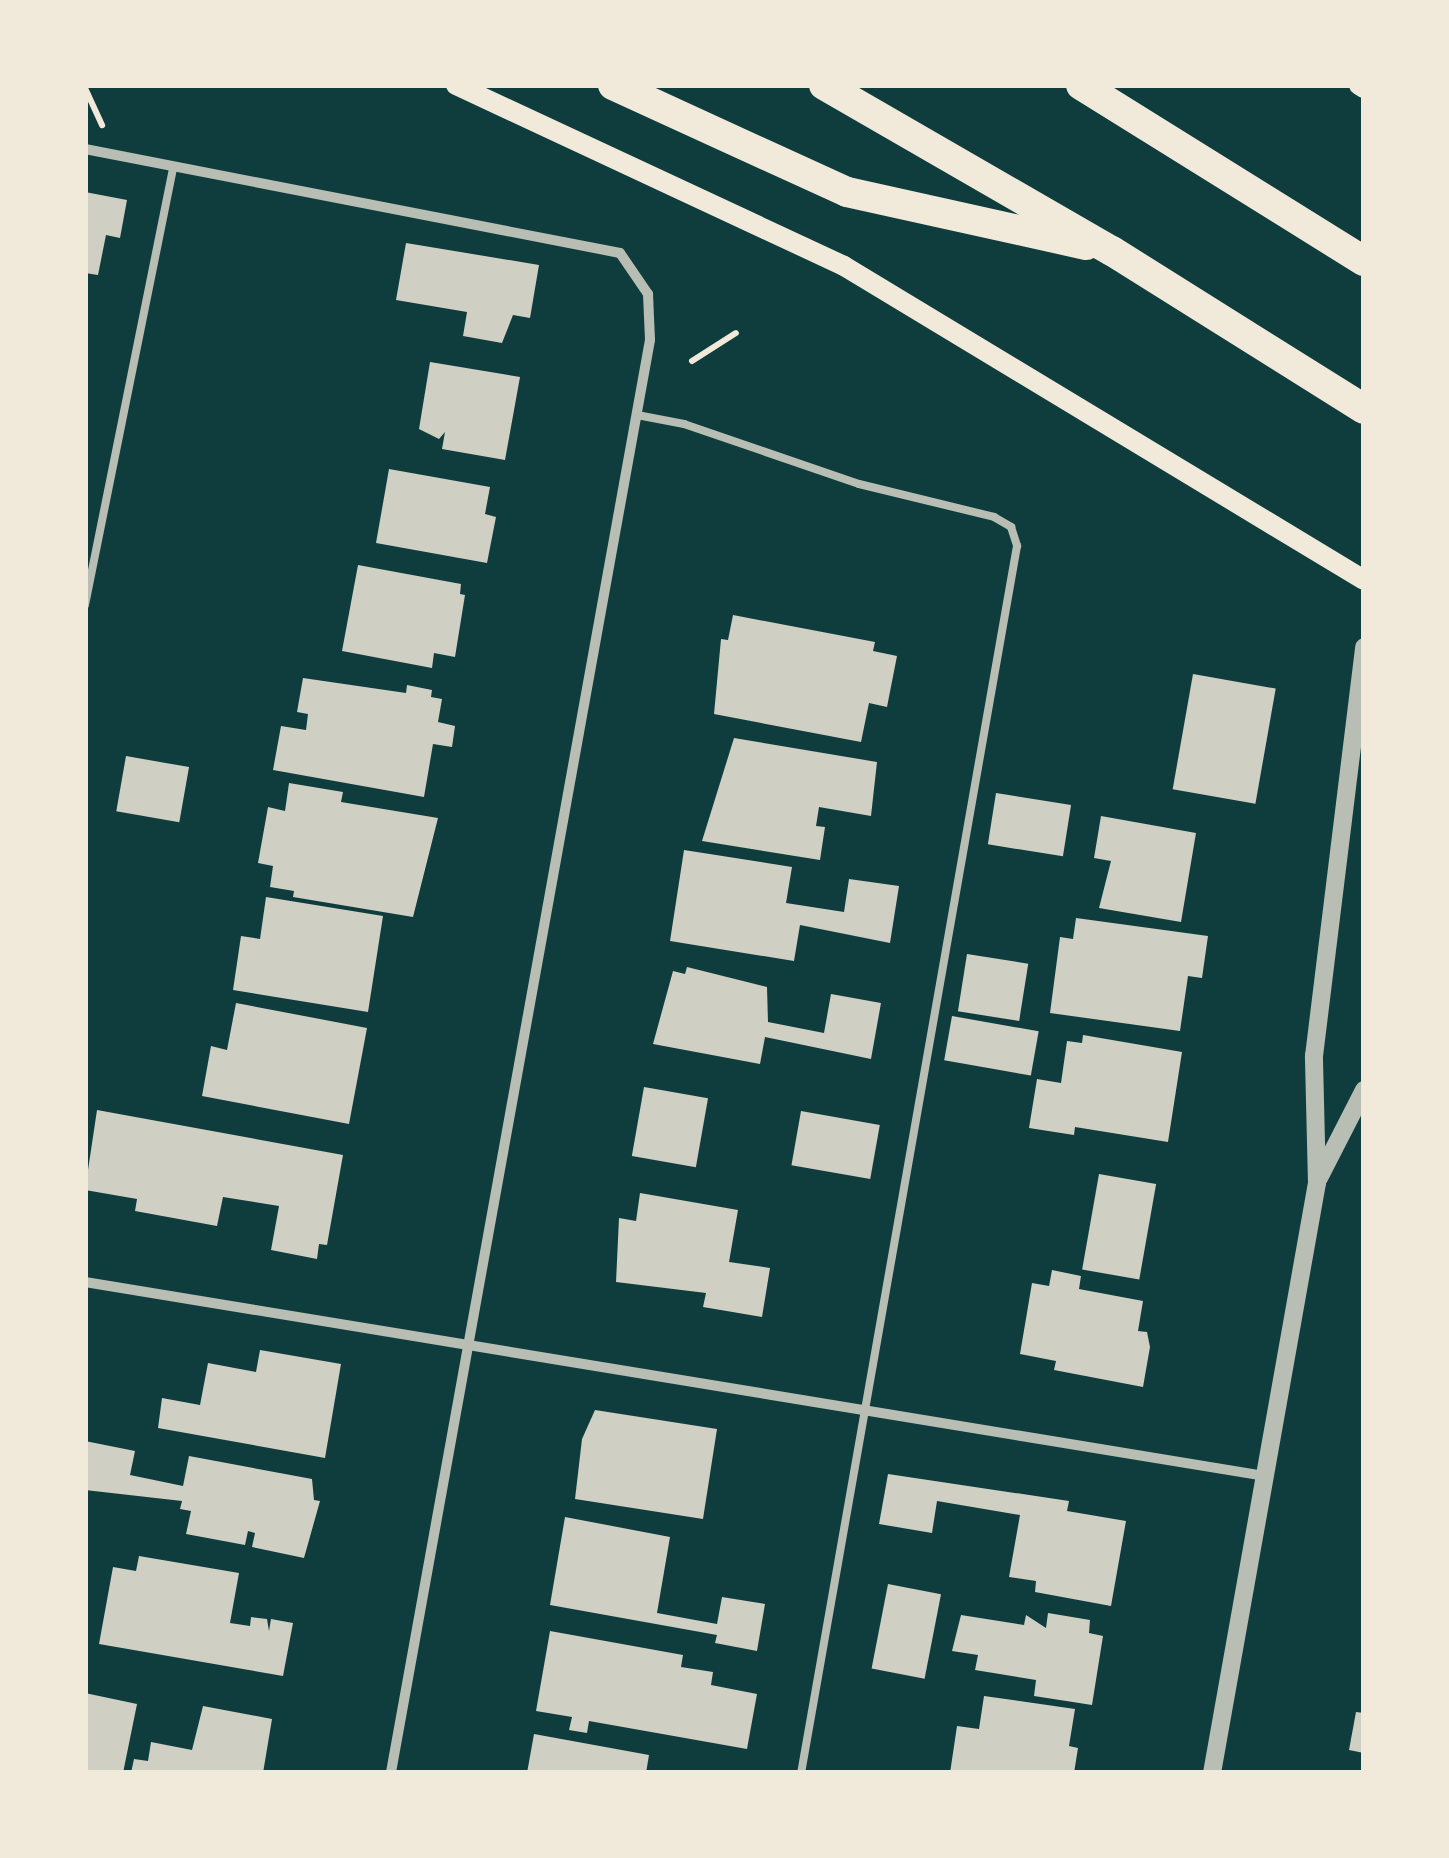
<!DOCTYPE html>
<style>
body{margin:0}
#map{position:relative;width:1449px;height:1858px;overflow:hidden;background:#0f3d3e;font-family:"PT Sans",sans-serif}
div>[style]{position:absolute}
.building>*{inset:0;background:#cfcfc3;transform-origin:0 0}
.path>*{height:6px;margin:-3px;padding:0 3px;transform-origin:3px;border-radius:3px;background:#f1e9da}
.service>*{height:8px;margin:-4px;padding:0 4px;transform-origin:4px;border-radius:4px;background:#b8beb3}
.minor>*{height:10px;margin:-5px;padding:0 5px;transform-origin:5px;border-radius:5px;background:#b8beb3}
.tertiary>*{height:18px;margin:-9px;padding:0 9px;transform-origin:9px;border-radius:9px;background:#b8beb3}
.secondary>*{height:20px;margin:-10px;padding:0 10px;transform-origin:10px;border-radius:10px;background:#f1e9da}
.motorway>*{height:30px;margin:-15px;padding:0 15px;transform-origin:15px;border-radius:15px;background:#f1e9da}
span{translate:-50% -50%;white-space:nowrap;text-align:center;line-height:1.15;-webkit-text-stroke:10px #f1e9da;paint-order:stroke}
.frame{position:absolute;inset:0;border:88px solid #f1e9da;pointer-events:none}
</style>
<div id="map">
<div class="building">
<i style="clip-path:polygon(85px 192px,127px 200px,120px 238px,106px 235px,98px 275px,85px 273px)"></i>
<i style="clip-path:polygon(406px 243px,539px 265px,530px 318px,513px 315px,502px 343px,463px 336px,467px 312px,396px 300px)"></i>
<i style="clip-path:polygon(430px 362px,520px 377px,505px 460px,442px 449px,445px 432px,439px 439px,419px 429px)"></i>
<i style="clip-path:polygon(389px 469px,490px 487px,485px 514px,496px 517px,487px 563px,376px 543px)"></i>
<i style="clip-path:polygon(358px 565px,461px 584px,460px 594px,465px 595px,455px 657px,434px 653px,432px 668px,342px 651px)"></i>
<i style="clip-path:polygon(733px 615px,875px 642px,873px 651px,897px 656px,887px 707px,869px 703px,861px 742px,714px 714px,721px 639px,728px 640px)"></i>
<i style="left:1193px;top:674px;width:84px;height:117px;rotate:10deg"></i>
<i style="clip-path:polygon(303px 678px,406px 693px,407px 685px,432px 690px,431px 697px,442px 699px,438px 722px,455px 726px,452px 747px,433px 744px,424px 797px,273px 770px,281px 726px,306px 730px,308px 714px,297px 712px)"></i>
<i style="clip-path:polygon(734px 738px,877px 762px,871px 816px,819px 807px,816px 826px,825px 827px,820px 860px,702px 841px)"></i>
<i style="left:126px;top:756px;width:64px;height:56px;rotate:10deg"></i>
<i style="clip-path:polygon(289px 783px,343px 792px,341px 802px,438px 818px,413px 917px,293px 897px,294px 891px,270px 887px,273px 866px,258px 863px,268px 807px,285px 811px)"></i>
<i style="left:996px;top:793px;width:76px;height:52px;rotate:9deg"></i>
<i style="clip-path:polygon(1101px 816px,1196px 833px,1181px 922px,1099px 908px,1111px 861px,1094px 858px)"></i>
<i style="clip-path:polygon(684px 850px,792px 867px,786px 903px,844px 912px,849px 879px,899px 886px,890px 943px,800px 925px,794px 961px,670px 941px)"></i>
<i style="clip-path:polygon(266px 897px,383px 916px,368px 1012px,233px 990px,241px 936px,260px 939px)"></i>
<i style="clip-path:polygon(1076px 918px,1208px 936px,1202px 978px,1188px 976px,1180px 1031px,1050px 1013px,1060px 937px,1073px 939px)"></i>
<i style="left:967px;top:954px;width:62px;height:58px;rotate:9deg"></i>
<i style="clip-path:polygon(687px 967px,767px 987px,768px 1022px,824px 1033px,831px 994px,881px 1003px,871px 1059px,765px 1037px,760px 1064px,653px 1044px,673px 971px,685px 974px)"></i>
<i style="clip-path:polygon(236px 1003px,367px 1028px,349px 1124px,202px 1096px,211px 1046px,227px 1050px)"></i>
<i style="left:952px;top:1016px;width:88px;height:45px;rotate:10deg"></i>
<i style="clip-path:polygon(1083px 1035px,1182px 1052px,1168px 1142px,1075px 1127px,1074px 1135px,1029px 1128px,1037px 1079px,1061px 1083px,1067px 1041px,1082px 1043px)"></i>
<i style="left:644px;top:1087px;width:65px;height:70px;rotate:10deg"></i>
<i style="clip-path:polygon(97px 1110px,343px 1155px,327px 1245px,319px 1244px,317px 1259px,271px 1250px,279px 1206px,223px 1197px,217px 1226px,135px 1211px,137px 1199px,85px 1190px)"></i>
<i style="left:801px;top:1111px;width:80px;height:55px;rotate:10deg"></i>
<i style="left:1099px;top:1174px;width:58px;height:97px;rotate:10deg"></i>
<i style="clip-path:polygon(640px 1193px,738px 1210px,729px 1262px,770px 1268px,762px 1317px,703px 1307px,706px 1293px,616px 1282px,619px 1218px,636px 1221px)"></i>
<i style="clip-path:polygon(1052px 1270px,1081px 1276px,1079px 1289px,1143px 1301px,1138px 1331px,1147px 1332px,1150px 1347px,1143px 1387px,1054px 1370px,1056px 1361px,1020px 1354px,1032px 1283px,1049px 1286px)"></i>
<i style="clip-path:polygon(260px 1350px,341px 1364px,325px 1458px,158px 1428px,162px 1398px,200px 1405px,208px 1363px,256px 1372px)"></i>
<i style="clip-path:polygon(595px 1410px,717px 1429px,703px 1519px,575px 1499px,582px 1439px)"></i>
<i style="clip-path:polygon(85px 1441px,135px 1451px,130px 1475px,183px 1486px,189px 1456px,312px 1479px,314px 1500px,320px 1501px,304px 1558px,252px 1547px,255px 1533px,248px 1531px,245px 1545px,186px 1534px,191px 1511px,180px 1509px,182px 1501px,85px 1490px)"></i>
<i style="clip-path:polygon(888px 1474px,1069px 1501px,1067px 1511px,1126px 1521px,1111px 1606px,1035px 1592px,1036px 1581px,1009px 1577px,1020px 1515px,937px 1501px,932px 1533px,879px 1524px)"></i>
<i style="clip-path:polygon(565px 1517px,670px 1537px,657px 1613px,717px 1624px,722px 1597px,765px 1604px,757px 1651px,715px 1643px,717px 1635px,550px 1605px)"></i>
<i style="clip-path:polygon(139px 1556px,239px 1573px,230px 1623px,250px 1626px,251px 1617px,267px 1619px,269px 1631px,271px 1619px,293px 1623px,283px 1676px,99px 1644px,113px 1567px,136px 1571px)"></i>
<i style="left:888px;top:1584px;width:54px;height:86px;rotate:11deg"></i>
<i style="clip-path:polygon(1048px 1613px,1090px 1620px,1089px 1633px,1103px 1636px,1092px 1705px,1034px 1696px,1036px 1680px,975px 1670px,978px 1655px,952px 1651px,961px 1615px,1024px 1625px,1026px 1615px,1046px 1628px)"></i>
<i style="clip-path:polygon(550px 1631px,683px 1655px,681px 1667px,713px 1672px,711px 1685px,757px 1694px,747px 1749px,589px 1721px,587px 1733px,569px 1730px,572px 1717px,536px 1711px)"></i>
<i style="clip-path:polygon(85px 1693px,137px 1704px,123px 1773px,85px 1773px)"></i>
<i style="clip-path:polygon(984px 1696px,1075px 1709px,1069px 1746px,1078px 1748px,1074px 1773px,950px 1773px,957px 1726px,979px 1729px)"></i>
<i style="clip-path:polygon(203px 1706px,272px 1719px,263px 1773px,131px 1773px,134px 1759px,148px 1761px,151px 1742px,192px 1750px)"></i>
<i style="clip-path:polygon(1356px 1712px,1364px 1713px,1364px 1753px,1349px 1750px)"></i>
<i style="clip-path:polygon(534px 1734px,649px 1755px,646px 1773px,527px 1773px)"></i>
</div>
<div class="path">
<i style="left:85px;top:88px;width:41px;rotate:65.3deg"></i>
<i style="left:692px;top:361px;width:52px;rotate:-32.5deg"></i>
</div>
<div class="service">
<i style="left:637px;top:415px;width:48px;rotate:10.8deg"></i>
<i style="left:684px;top:424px;width:185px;rotate:18.9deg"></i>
<i style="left:859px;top:484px;width:139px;rotate:13.7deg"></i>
<i style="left:994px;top:517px;width:20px;rotate:30deg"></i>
<i style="left:1011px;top:527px;width:20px;rotate:72deg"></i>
<i style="left:1017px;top:546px;width:1246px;rotate:99.98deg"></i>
<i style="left:85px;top:605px;width:446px;rotate:-78.6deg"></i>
</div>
<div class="minor">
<i style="left:85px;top:149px;width:545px;rotate:11deg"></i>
<i style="left:620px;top:253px;width:50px;rotate:55.7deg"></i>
<i style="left:648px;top:294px;width:46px;rotate:87.5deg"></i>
<i style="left:650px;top:340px;width:1456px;rotate:100.25deg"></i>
<i style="left:85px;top:1282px;width:1195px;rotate:9.34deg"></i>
</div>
<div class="tertiary">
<i style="left:1319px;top:1178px;width:99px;rotate:-62.9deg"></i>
<i style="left:1212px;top:1773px;width:599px;rotate:-79.91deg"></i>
<i style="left:1317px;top:1183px;width:127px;rotate:-91.4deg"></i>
<i style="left:1314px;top:1056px;width:412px;rotate:-83deg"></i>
</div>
<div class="secondary">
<i style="left:456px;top:85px;width:428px;rotate:25deg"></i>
<i style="left:844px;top:266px;width:607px;rotate:31.13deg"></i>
<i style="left:1359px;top:85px;width:6px;rotate:31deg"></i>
</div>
<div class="motorway">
<i style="left:613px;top:85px;width:257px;rotate:24.6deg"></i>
<i style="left:847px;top:192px;width:245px;rotate:12.5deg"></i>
<i style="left:824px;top:85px;width:332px;rotate:30deg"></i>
<i style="left:1112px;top:251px;width:297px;rotate:32.1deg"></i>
<i style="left:1081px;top:85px;width:333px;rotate:31.9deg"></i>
</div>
<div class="frame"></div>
</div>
